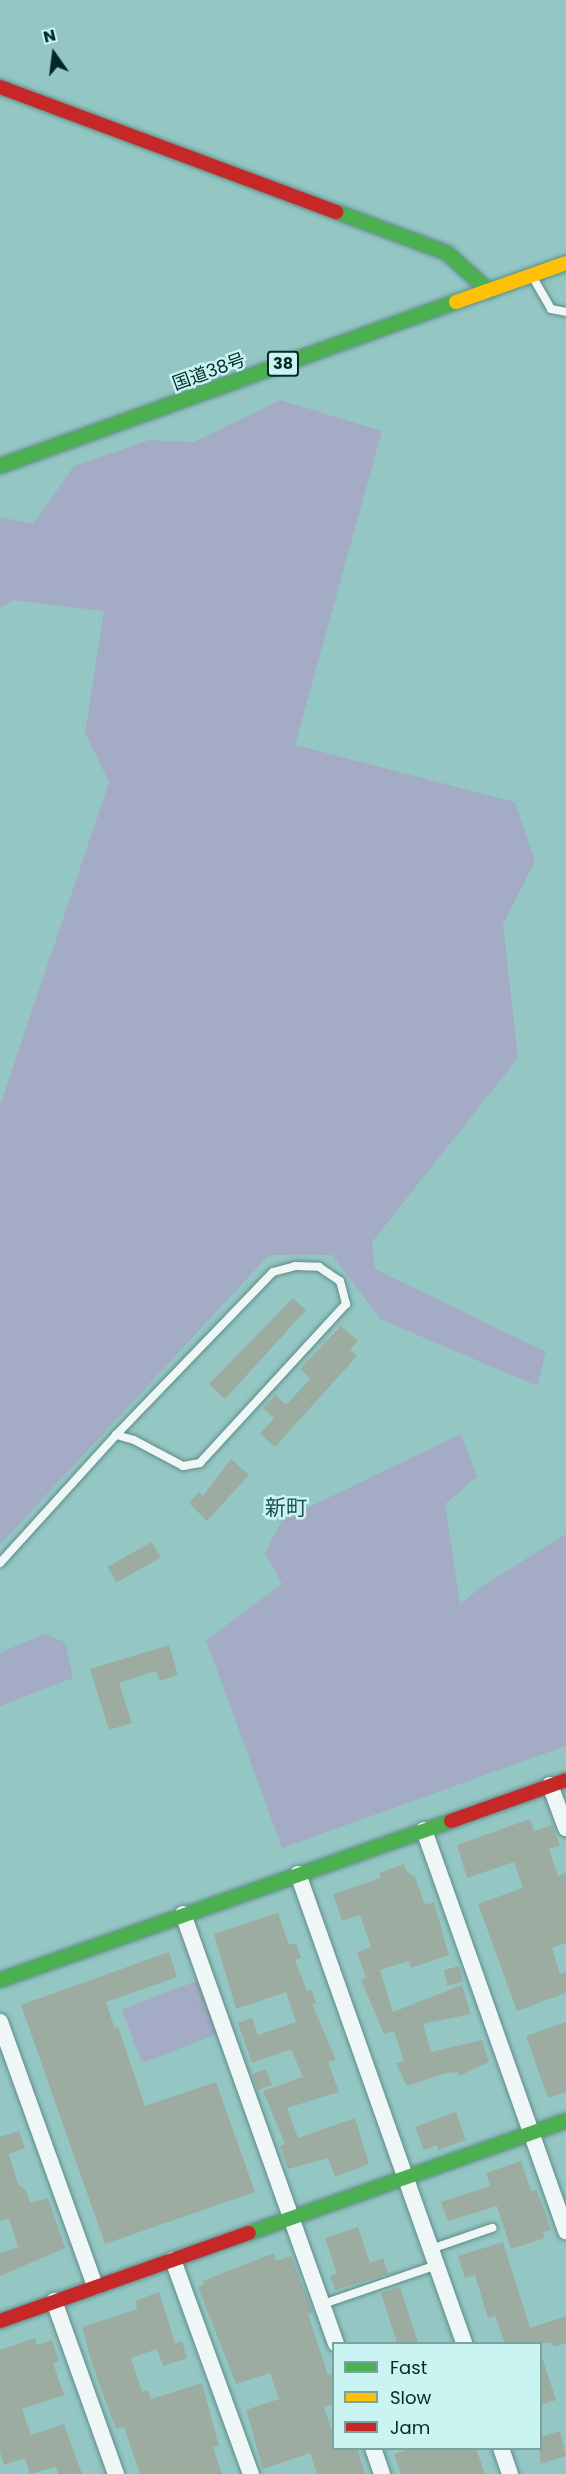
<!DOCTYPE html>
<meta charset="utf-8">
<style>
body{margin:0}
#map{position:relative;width:566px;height:2474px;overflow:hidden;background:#94c7c4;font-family:Poppins,"Noto Sans JP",sans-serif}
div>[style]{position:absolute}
.green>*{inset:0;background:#a4abc5;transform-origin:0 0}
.building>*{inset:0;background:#9daca0;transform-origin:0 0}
.roads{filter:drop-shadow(0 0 2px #5f8b89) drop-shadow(0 0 2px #5f8b89)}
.lane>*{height:8px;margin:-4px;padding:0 4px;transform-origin:4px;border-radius:4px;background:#eff7f6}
.street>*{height:16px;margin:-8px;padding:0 8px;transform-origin:8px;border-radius:8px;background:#eff7f6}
.fast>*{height:14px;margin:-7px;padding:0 7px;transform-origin:7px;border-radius:7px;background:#4caf50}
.slow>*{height:14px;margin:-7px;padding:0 7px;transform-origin:7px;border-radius:7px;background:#ffc107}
.jam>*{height:14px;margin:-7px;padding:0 7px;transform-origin:7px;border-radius:7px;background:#c62828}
span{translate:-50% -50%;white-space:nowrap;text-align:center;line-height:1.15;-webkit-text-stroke:5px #c9f4f1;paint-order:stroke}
.shield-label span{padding:2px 4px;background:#c9f4f1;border:2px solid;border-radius:4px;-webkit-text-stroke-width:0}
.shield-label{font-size:16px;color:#002a28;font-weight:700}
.street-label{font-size:18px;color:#002a28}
.quarter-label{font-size:21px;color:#1d4f4c}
.legend{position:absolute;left:332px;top:2342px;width:210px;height:108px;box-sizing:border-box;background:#c9f4f1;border:2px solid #79a3a1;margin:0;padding:8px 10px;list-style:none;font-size:18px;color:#002a28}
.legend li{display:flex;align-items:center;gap:12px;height:30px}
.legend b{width:30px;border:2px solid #79a3a1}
.north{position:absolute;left:24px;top:24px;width:60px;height:60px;-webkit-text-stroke:4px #c9f4f1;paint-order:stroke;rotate:346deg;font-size:16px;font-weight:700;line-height:24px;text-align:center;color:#002a28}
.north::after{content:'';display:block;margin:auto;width:21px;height:27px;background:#002a28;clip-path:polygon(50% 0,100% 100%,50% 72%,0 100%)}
</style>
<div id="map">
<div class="green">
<i style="clip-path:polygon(280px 400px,382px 431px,295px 745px,515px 802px,535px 861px,503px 924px,518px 1058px,372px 1242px,375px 1269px,546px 1352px,537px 1386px,380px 1319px,332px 1255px,269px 1255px,0 1545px,0 1106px,109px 782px,85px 733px,104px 611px,13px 600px,0 608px,0 517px,33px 524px,74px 466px,149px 440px,194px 442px)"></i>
<i style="clip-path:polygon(461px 1434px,477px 1477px,445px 1504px,460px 1604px,481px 1587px,566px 1534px,566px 1746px,282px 1848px,206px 1640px,282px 1584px,265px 1553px,282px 1520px)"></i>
<i style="clip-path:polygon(44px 1634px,65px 1642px,73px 1678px,0 1706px,0 1653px)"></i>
<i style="left:199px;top:1980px;width:57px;height:83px;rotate:69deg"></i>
</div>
<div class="building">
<i style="clip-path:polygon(293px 1298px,306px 1310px,225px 1399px,209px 1384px)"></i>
<i style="clip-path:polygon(341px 1326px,358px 1341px,350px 1350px,357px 1356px,275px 1447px,260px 1434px,274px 1418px,263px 1408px,276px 1395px,286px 1405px,310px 1379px,300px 1369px)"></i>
<i style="clip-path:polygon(231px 1459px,249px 1475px,207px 1521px,189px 1503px,199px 1492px,203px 1496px)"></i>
<i style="left:152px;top:1542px;width:18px;height:51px;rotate:61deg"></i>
<i style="clip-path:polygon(169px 1645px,178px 1675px,160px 1681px,156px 1671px,119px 1683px,132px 1723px,109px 1730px,90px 1669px)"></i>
<i style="clip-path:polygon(530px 1819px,534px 1831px,552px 1825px,560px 1846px,549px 1849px,558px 1876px,566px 1873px,566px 1943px,552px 1948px,560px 1974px,566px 1972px,566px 1993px,517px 2011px,478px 1904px,523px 1888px,514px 1862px,467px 1878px,457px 1845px)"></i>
<i style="clip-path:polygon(404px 1864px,407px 1872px,415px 1877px,425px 1905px,434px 1902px,449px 1955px,411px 1968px,409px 1961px,380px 1970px,393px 2012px,462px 1985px,471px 2014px,423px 2024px,431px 2052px,482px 2040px,489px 2062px,459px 2076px,458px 2072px,446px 2073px,407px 2086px,396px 2063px,404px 2061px,394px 2031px,384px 2034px,361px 1980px,366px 1978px,357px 1952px,371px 1947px,360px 1915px,342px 1921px,333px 1894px,381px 1878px,379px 1873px)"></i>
<i style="clip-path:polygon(278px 1913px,289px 1945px,296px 1943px,301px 1958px,295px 1960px,307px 1991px,312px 1990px,316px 2003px,312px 2004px,336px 2060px,328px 2062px,339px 2092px,287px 2108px,298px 2138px,355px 2118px,369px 2164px,335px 2177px,328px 2158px,288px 2169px,280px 2146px,285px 2144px,263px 2091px,303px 2077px,291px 2049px,252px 2063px,238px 2023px,252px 2018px,258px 2035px,296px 2022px,286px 1992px,236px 2009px,214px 1934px)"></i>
<i style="clip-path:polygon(169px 1952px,177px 1977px,106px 2002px,115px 2029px,118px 2027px,145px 2106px,216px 2082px,255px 2192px,105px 2244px,21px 2005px)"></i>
<i style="left:459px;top:1966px;width:16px;height:16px;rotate:75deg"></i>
<i style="clip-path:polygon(566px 2022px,566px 2092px,548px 2098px,526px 2036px)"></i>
<i style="left:266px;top:2069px;width:17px;height:15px;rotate:69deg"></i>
<i style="clip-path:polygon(456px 2112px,466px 2140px,438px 2150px,437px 2145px,424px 2150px,415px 2127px)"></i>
<i style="clip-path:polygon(19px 2131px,25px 2148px,9px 2154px,18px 2184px,26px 2190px,30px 2203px,48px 2198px,65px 2248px,0 2276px,0 2253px,18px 2247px,9px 2218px,0 2221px,0 2137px)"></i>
<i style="clip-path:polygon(521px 2161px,531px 2191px,536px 2190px,545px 2211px,551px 2230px,543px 2232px,545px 2238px,511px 2249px,497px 2206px,448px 2221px,441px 2202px,490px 2186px,486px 2173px)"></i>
<i style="clip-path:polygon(358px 2227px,370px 2263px,383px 2258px,388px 2274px,335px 2290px,330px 2276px,337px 2274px,325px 2238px)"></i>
<i style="clip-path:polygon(503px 2242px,530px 2328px,566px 2316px,566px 2343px,553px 2347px,552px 2343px,505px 2343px,495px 2316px,488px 2318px,475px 2275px,465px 2278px,458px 2256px)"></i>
<i style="clip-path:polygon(274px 2253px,276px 2261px,291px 2256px,313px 2312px,308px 2314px,328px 2375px,333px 2373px,333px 2404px,324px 2407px,333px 2434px,333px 2448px,357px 2448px,365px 2474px,317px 2474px,310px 2453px,263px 2469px,246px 2410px,279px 2399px,270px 2373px,236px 2384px,198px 2287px,204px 2285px,203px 2281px)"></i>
<i style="left:400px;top:2287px;width:59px;height:20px;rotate:72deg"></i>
<i style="clip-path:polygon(159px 2292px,175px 2343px,182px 2341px,187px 2358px,163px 2366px,157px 2349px,131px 2358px,142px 2392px,148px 2390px,151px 2399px,202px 2383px,219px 2446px,213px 2447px,222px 2474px,140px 2474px,124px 2427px,116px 2429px,92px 2364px,82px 2327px,137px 2309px,135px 2301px)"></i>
<i style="clip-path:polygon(35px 2338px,37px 2345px,52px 2340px,59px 2361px,53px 2363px,64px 2395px,22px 2409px,31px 2435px,64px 2424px,82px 2474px,58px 2474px,56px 2467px,30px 2474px,25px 2458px,4px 2465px,0 2452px,0 2350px)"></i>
<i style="clip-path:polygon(543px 2360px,556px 2400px,540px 2405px,540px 2361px)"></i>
<i style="clip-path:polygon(560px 2431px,566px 2456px,540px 2464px,540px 2437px)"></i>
<i style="clip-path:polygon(411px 2448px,476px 2448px,485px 2474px,401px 2474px,394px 2454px)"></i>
</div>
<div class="roads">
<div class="lane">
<i style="left:535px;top:281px;width:32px;rotate:60deg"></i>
<i style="left:551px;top:309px;width:15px;rotate:11deg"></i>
<i style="left:0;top:1563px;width:173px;rotate:-47.8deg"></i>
<i style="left:116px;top:1435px;width:226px;rotate:-46.1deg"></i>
<i style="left:273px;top:1272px;width:23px;rotate:-15deg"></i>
<i style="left:295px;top:1266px;width:24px;rotate:2deg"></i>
<i style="left:319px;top:1267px;width:25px;rotate:34deg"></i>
<i style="left:340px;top:1281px;width:24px;rotate:75deg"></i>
<i style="left:346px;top:1304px;width:216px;rotate:132.6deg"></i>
<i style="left:200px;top:1463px;width:17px;rotate:170deg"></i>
<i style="left:183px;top:1466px;width:55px;rotate:-152deg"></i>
<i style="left:134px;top:1440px;width:19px;rotate:-164deg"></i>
<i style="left:431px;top:2249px;width:65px;rotate:-19deg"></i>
<i style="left:323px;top:2304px;width:120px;rotate:-18.9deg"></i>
</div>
<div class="street">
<i style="left:550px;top:1785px;width:46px;rotate:69.6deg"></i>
<i style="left:424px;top:1830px;width:426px;rotate:70.5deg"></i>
<i style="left:298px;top:1874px;width:498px;rotate:70.5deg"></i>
<i style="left:183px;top:1914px;width:456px;rotate:70.4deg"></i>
<i style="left:0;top:2022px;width:281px;rotate:70.2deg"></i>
<i style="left:173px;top:2260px;width:228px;rotate:70deg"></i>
<i style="left:54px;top:2301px;width:184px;rotate:70.3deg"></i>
<i style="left:373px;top:2448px;width:28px;rotate:71deg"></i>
<i style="left:501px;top:2448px;width:28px;rotate:71deg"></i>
</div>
<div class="fast">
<i style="left:337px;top:212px;width:117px;rotate:20.4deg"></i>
<i style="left:447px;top:253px;width:57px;rotate:42.1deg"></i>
<i style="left:0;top:466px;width:485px;rotate:-19.8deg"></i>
<i style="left:0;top:1980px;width:478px;rotate:-19.4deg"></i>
<i style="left:249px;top:2233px;width:336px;rotate:-19.5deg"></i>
</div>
<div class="slow">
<i style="left:456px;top:302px;width:117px;rotate:-19.5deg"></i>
</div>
<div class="jam">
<i style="left:0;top:87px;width:359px;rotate:20.4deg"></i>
<i style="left:451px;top:1821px;width:122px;rotate:-19.6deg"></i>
<i style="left:0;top:2321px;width:264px;rotate:-19.5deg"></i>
</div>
</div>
<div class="shield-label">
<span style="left:283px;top:364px">38</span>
</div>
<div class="street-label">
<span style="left:209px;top:372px;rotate:-20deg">国道38号</span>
</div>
<div class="quarter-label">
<span style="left:286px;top:1508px">新町</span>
</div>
<ul class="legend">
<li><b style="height:8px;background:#4caf50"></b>Fast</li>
<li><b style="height:8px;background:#ffc107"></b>Slow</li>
<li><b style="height:8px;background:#c62828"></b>Jam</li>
</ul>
<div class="north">N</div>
</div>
